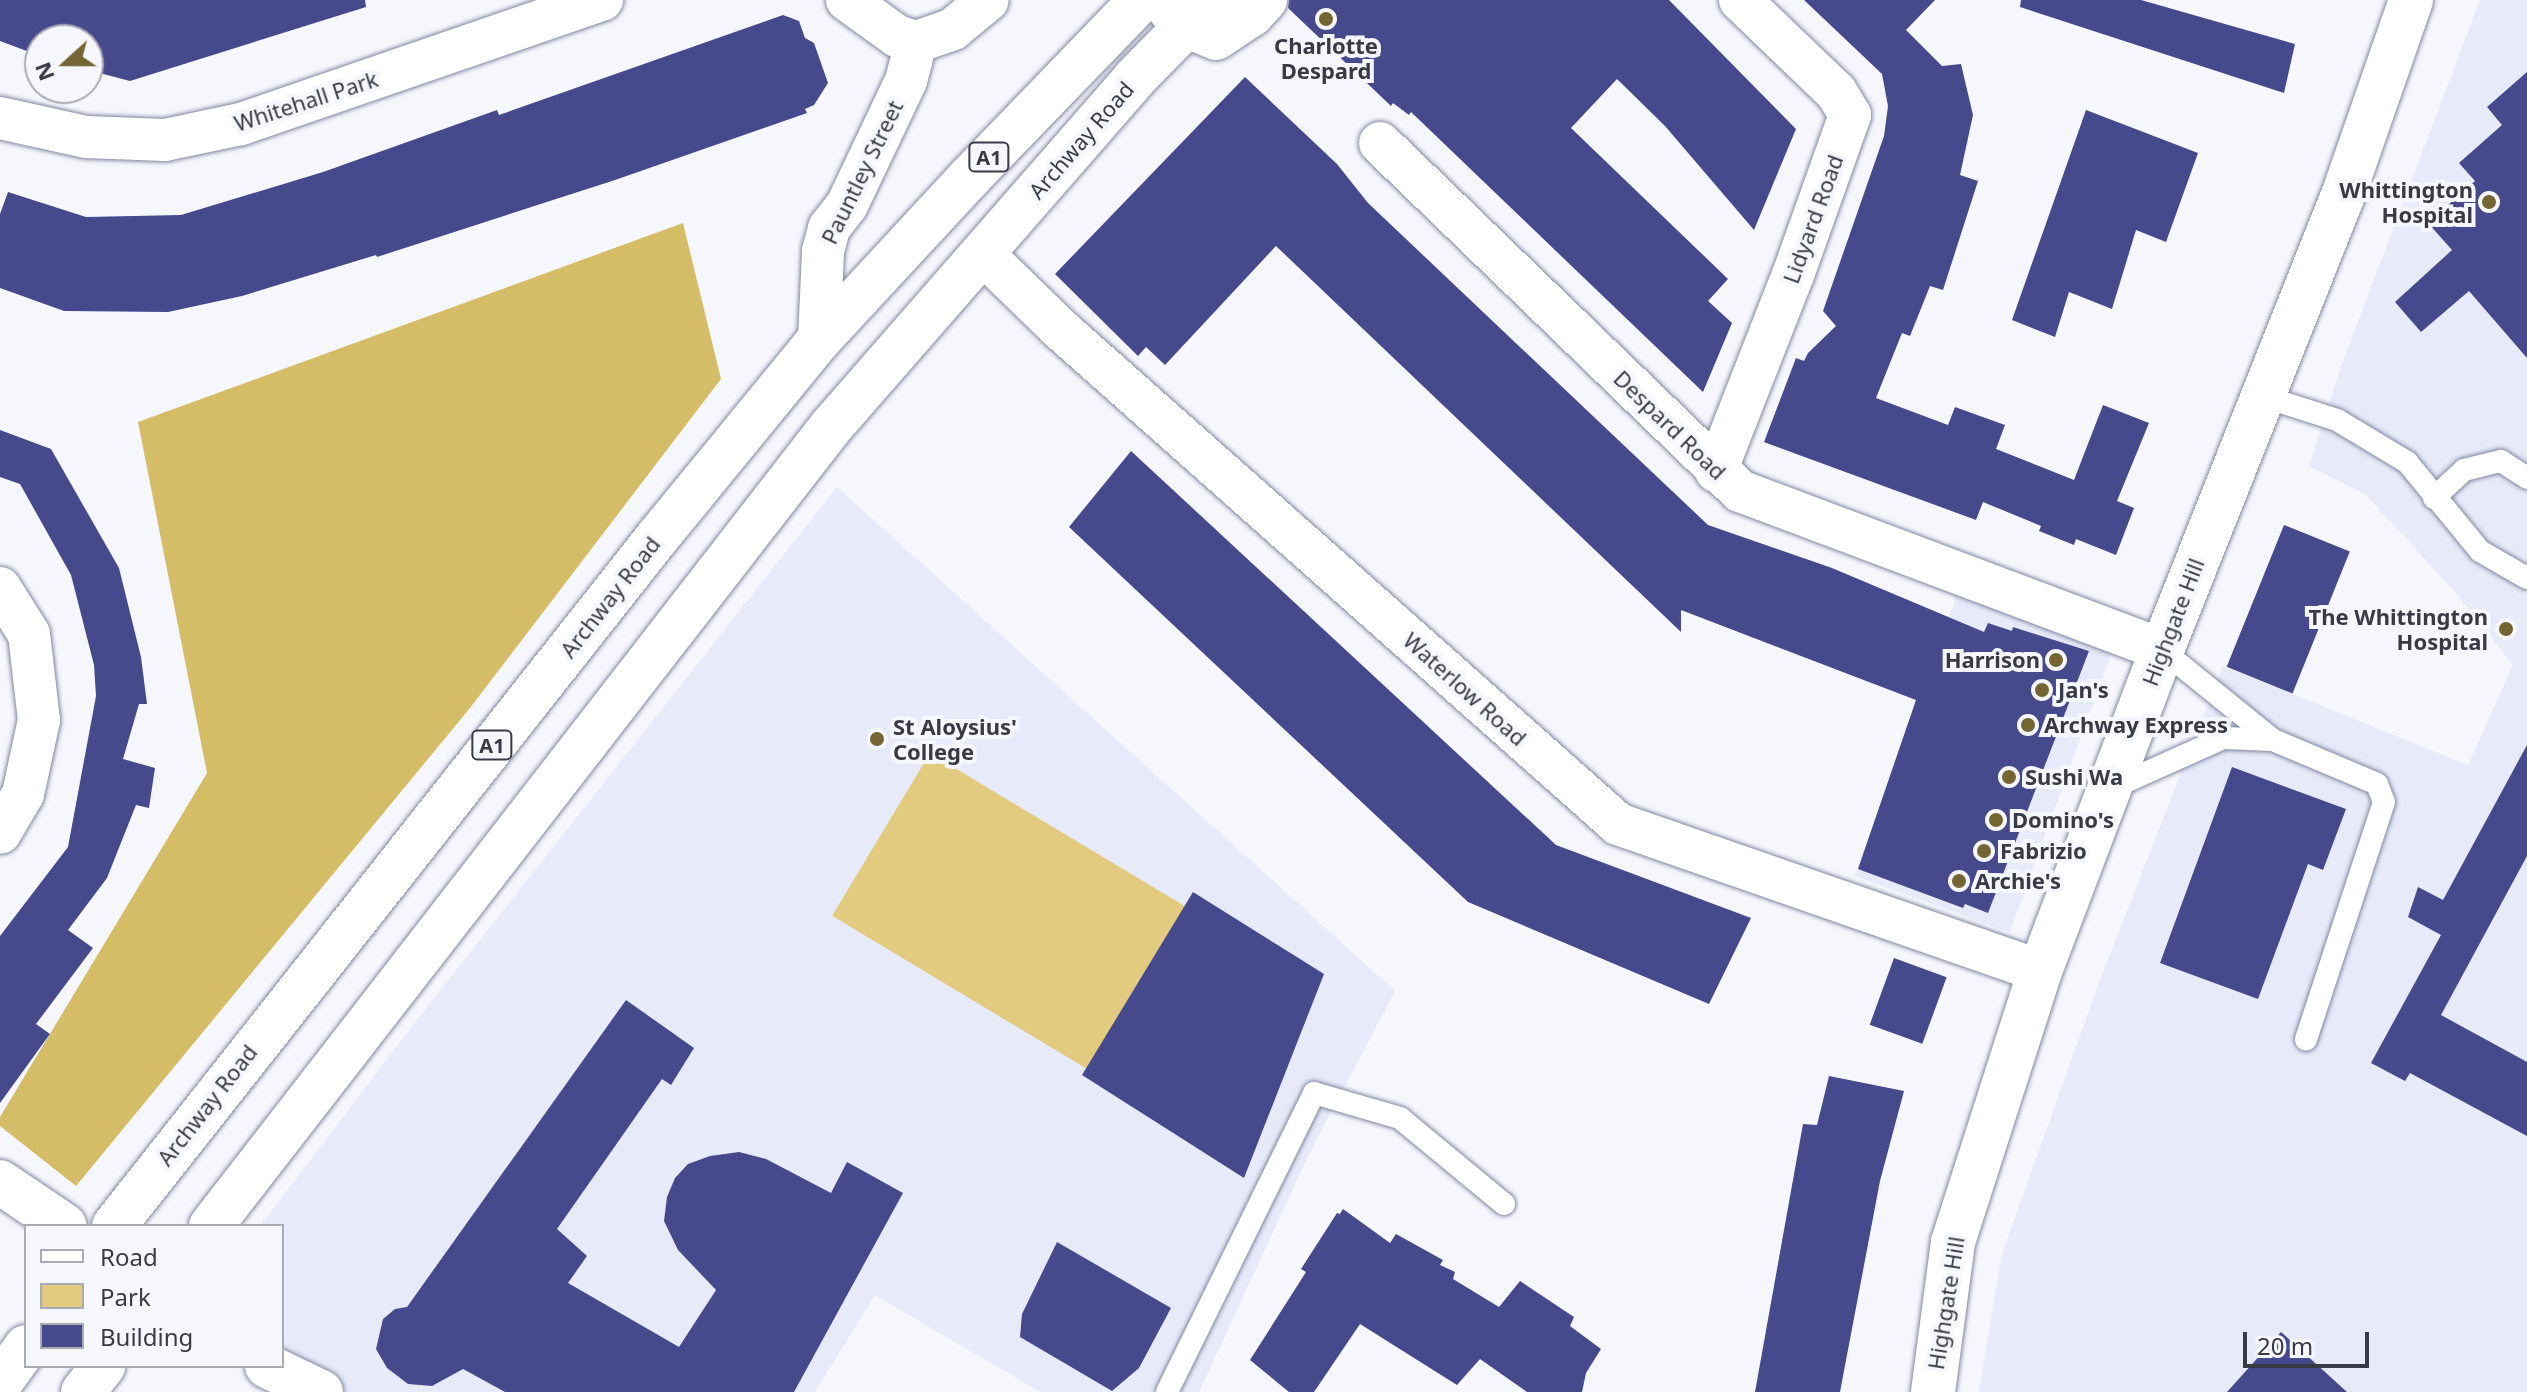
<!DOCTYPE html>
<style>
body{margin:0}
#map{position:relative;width:2527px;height:1392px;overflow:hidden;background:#f6f7fd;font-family:"Noto Sans",sans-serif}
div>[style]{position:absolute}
.built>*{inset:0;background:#e7eaf9;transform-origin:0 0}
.green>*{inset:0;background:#e2cb7e;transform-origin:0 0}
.forest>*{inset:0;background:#d5bc66}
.building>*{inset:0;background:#464a8d;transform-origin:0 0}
.roads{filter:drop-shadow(0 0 2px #8387a1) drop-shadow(0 0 2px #8387a1)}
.lane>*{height:22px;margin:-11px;padding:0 11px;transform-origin:11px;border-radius:11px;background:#fff}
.street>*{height:42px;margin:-21px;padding:0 21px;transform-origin:21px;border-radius:21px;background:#fff}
.secondary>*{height:44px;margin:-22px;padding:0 22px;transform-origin:22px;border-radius:22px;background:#fff}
.highway>*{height:44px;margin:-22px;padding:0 22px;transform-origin:22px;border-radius:22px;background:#fff}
.dots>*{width:22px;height:22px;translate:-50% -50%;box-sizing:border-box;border:4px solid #f6f7fd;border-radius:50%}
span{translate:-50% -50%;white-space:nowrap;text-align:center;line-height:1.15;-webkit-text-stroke:8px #f6f7fd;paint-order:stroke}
.shield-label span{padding:2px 6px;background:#f6f7fd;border:2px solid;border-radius:6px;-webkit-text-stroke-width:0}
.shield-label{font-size:20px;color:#383a45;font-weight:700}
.poi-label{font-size:22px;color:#383a45;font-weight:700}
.right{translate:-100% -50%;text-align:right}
.left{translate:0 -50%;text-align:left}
.street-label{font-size:22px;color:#383a45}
.legend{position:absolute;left:24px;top:1224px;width:260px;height:144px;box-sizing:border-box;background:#f6f7fd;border:2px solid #aaabb3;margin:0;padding:10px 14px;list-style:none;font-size:24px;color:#383a45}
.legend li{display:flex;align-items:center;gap:16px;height:40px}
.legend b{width:40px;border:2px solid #aaabb3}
.north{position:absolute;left:24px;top:24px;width:80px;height:80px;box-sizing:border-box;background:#f6f7fd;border:2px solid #aaabb3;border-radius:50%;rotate:249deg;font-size:22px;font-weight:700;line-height:32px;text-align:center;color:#383a45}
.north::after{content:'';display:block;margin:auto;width:28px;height:36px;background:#746532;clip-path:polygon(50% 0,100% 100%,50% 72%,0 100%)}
.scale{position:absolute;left:2243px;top:1332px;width:126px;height:36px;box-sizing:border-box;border:4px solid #383a45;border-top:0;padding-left:10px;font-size:24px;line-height:28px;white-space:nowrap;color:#383a45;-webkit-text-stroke:6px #f6f7fd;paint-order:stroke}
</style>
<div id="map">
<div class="built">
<i style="clip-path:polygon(2480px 0,2527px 0,2527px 1392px,1979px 1392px,2002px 1254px,2101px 977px,2223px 666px,2468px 765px,2513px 665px,2456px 593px,2365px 494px,2309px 466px,2340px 369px)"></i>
<i style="clip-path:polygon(837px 487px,1395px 991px,1311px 1150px,1199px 1392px,1040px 1392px,875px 1295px,815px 1392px,321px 1392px,282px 1366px,282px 1226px,260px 1226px,416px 1021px)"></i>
<i style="left:1957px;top:595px;width:165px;height:299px;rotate:20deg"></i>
</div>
<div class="green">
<i style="left:930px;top:753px;width:297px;height:190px;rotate:31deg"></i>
</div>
<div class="forest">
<i style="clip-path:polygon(683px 223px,721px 379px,470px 708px,76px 1186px,0 1126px,0 1117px,207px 773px,138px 422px)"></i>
</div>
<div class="building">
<i style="clip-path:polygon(0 0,365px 0,366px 7px,130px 81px,88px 70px,88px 40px,40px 40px,40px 56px,0 41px)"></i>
<i style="clip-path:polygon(1289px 0,1669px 0,1796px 129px,1754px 230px,1665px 126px,1617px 79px,1571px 128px,1728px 279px,1708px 301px,1732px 323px,1703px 392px,1411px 112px,1409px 115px,1393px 103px,1391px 106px,1288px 8px)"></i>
<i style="clip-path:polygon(1804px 0,1935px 0,1906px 30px,1942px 66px,1961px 64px,1973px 115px,1960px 175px,1978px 181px,1943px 290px,1930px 286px,1910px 336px,1902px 333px,1876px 398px,1948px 425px,1955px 407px,2005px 425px,1996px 449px,2074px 480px,2103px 405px,2149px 423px,2117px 501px,2134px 508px,2116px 555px,2076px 539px,2074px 545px,2039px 531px,2041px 526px,1983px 502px,1976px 520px,1764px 442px,1796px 358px,1804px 361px,1808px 353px,1836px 326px,1823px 311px,1884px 136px,1888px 106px,1882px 74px)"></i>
<i style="clip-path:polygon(2021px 0,2141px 0,2295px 44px,2284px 93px,2020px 7px)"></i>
<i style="clip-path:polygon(783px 15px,799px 21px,805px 38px,814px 43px,828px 83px,814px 105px,805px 109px,807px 113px,615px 180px,377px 257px,376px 255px,242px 296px,168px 312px,64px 311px,0 288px,0 214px,8px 192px,86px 217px,181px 215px,323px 172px,497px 110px,499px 115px)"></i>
<i style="clip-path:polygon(2527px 72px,2527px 358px,2469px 291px,2421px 332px,2395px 302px,2452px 250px,2428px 223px,2475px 181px,2459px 163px,2502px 125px,2487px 107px)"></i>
<i style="clip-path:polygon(1245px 77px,1337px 164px,1368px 203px,1708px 525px,1832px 568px,1984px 632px,1988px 623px,2012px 631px,2013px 627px,2089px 651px,1988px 913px,1965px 904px,1963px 908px,1858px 869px,1916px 700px,1681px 610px,1681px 632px,1276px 246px,1165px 365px,1146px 347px,1138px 356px,1055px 274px)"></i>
<i style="clip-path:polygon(2086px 110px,2198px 153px,2166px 242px,2136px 230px,2112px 309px,2069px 292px,2055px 337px,2012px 320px)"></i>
<i style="clip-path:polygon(0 430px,51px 449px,119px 568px,141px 657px,147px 704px,139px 704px,123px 759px,155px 768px,149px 808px,136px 805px,107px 878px,68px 930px,93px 948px,36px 1024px,50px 1034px,0 1103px,0 936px,68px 847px,96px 696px,94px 665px,71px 575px,20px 484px,0 477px)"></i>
<i style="clip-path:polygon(1131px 451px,1556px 845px,1751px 918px,1709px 1004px,1468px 902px,1069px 527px)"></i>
<i style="left:2284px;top:525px;width:71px;height:153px;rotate:22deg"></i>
<i style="clip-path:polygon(2527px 745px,2527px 856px,2441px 1015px,2527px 1062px,2527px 1136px,2410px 1073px,2405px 1081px,2371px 1063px,2441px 935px,2408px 917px,2418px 887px,2443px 900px)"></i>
<i style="clip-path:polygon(2232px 767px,2346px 809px,2323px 870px,2308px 864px,2258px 999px,2160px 963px)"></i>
<i style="clip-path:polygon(1193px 892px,1324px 974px,1244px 1178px,1082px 1075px)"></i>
<i style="left:1894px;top:958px;width:56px;height:71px;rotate:20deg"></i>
<i style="clip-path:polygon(626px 1000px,694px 1048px,671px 1085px,662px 1079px,557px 1229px,587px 1256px,568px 1283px,679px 1347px,716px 1290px,678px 1250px,664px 1221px,667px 1197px,675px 1178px,688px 1164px,710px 1156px,739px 1152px,766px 1159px,831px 1193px,847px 1162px,903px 1193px,794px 1392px,505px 1392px,463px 1369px,432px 1386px,408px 1384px,387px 1368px,376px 1349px,383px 1319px,395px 1309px,407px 1307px)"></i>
<i style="clip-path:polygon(1829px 1076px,1904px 1091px,1880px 1181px,1840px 1392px,1755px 1392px,1803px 1124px,1817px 1125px)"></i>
<i style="clip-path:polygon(1343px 1209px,1390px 1243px,1396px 1234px,1443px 1260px,1440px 1265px,1455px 1272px,1453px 1279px,1499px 1307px,1520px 1281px,1574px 1317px,1570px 1326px,1601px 1349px,1586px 1373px,1582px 1392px,1527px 1392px,1480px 1359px,1457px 1385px,1360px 1324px,1314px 1392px,1289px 1392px,1250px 1360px,1306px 1272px,1301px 1269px,1337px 1213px,1340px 1214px)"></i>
<i style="clip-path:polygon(1057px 1242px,1171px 1308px,1139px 1368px,1112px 1391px,1020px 1337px,1022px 1314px)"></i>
<i style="clip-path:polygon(2281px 1332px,2347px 1392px,2227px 1392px)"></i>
</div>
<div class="roads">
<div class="lane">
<i style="left:2262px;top:396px;width:79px;rotate:17.7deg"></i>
<i style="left:2337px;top:420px;width:82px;rotate:31deg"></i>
<i style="left:2407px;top:462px;width:115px;rotate:50.6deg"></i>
<i style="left:2480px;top:551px;width:54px;rotate:29.9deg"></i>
<i style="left:2434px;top:498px;width:41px;rotate:-43deg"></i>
<i style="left:2464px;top:470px;width:38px;rotate:-14deg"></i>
<i style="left:2501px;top:461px;width:31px;rotate:33deg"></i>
<i style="left:2162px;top:650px;width:143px;rotate:39deg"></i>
<i style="left:2273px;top:740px;width:113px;rotate:22.9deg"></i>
<i style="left:2377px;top:784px;width:19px;rotate:69deg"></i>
<i style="left:2384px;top:802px;width:250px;rotate:108.2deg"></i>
<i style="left:2112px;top:788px;width:122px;rotate:-24.2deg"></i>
<i style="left:2223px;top:738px;width:50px;rotate:2.3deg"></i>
<i style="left:1167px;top:1392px;width:333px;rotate:-63.8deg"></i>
<i style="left:1314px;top:1093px;width:90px;rotate:16.2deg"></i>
<i style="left:1400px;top:1118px;width:135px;rotate:39.6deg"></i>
</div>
<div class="street">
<i style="left:847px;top:0;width:62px;rotate:35.8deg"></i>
<i style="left:897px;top:36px;width:20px;rotate:18deg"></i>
<i style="left:0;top:118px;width:88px;rotate:12.5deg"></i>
<i style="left:86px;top:137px;width:79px;rotate:2.2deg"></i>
<i style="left:165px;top:140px;width:78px;rotate:-11.9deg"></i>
<i style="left:241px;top:124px;width:382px;rotate:-19deg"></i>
<i style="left:1380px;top:143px;width:501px;rotate:44.03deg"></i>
<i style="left:1740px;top:491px;width:451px;rotate:20.6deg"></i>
<i style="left:982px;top:253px;width:107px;rotate:44.2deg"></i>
<i style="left:1059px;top:328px;width:747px;rotate:41.58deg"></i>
<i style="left:1618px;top:824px;width:447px;rotate:19.2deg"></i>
<i style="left:819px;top:340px;width:89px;rotate:-87.4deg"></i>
<i style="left:823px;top:251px;width:24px;rotate:-75deg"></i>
<i style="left:829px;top:228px;width:29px;rotate:-52deg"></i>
<i style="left:847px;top:205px;width:137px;rotate:-64.6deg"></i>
<i style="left:906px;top:81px;width:40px;rotate:-75.6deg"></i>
<i style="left:916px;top:42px;width:39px;rotate:-19deg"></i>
<i style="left:953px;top:29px;width:45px;rotate:-39.6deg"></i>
<i style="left:1716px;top:471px;width:211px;rotate:-68.6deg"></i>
<i style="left:1793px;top:275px;width:170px;rotate:-70.4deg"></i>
<i style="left:1850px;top:115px;width:27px;rotate:-121deg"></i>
<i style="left:1836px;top:92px;width:133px;rotate:-136.2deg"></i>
<i style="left:0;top:588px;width:54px;rotate:57.8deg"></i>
<i style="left:29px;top:634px;width:87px;rotate:83.4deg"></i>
<i style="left:39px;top:720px;width:76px;rotate:102.2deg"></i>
<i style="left:23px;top:794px;width:45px;rotate:120.5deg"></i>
</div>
<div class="secondary">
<i style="left:0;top:1182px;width:78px;rotate:34.1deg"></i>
<i style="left:267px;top:1366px;width:60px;rotate:25.7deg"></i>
<i style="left:1933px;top:1392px;width:151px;rotate:-82.4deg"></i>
<i style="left:1953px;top:1242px;width:285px;rotate:-72.2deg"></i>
<i style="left:2040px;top:971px;width:343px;rotate:-69.2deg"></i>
<i style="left:2162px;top:650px;width:498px;rotate:-68.3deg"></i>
<i style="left:2346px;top:187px;width:198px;rotate:-70.8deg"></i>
</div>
<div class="highway">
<i style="left:1170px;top:10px;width:23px;rotate:43deg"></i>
<i style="left:1187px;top:26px;width:31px;rotate:22deg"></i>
<i style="left:1216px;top:38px;width:43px;rotate:-33.7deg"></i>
<i style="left:1252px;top:14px;width:19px;rotate:-47deg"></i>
<i style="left:114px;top:1226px;width:875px;rotate:-51.73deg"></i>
<i style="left:656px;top:539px;width:257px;rotate:-50.7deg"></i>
<i style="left:819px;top:340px;width:221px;rotate:-47.2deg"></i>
<i style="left:969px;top:178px;width:248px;rotate:-46deg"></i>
<i style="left:211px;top:1226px;width:1010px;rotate:-52.2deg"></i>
<i style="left:830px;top:428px;width:464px;rotate:-48.9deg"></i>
<i style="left:1135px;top:78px;width:110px;rotate:-45.4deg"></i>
<i style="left:0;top:1383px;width:44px;rotate:-54.2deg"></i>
<i style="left:83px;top:1392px;width:33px;rotate:-52deg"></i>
</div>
</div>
<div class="dots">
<i style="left:1326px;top:19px;background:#746532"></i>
<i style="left:2489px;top:202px;background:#746532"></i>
<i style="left:2506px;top:629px;background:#746532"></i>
<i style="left:2056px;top:660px;background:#746532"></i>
<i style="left:2042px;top:690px;background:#746532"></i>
<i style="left:2028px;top:725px;background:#746532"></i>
<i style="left:877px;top:739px;background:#746532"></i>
<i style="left:2009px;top:777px;background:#746532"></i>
<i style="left:1996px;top:820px;background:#746532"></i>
<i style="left:1984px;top:851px;background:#746532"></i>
<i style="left:1959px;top:881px;background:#746532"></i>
</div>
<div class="shield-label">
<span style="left:989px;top:157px">A1</span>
<span style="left:492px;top:745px">A1</span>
</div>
<div class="poi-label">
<span style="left:1326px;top:58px">Charlotte<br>Despard</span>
<span class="right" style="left:2473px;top:202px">Whittington<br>Hospital</span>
<span class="right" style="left:2488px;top:629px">The Whittington<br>Hospital</span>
<span class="right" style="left:2040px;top:660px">Harrison</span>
<span class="left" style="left:2058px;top:690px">Jan's</span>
<span class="left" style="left:2044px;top:725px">Archway Express</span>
<span class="left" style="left:893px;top:739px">St Aloysius'<br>College</span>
<span class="left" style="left:2025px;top:777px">Sushi Wa</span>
<span class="left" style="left:2012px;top:820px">Domino's</span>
<span class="left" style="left:2000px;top:851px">Fabrizio</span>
<span class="left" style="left:1975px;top:881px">Archie's</span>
</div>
<div class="street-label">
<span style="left:306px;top:101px;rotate:-18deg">Whitehall Park</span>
<span style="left:1081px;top:140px;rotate:-49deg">Archway Road</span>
<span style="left:862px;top:172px;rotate:-64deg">Pauntley Street</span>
<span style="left:1813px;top:219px;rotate:-70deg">Lidyard Road</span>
<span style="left:1670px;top:425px;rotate:44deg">Despard Road</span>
<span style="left:610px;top:597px;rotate:-52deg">Archway Road</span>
<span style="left:2173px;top:622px;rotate:-69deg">Highgate Hill</span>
<span style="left:1465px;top:689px;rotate:42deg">Waterlow Road</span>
<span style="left:207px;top:1105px;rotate:-52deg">Archway Road</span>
<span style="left:1946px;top:1303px;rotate:-81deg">Highgate Hill</span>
</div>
<ul class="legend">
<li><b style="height:10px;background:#fff"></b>Road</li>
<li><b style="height:22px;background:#e2cb7e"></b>Park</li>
<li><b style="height:22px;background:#464a8d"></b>Building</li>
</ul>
<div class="north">N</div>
<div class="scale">20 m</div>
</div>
